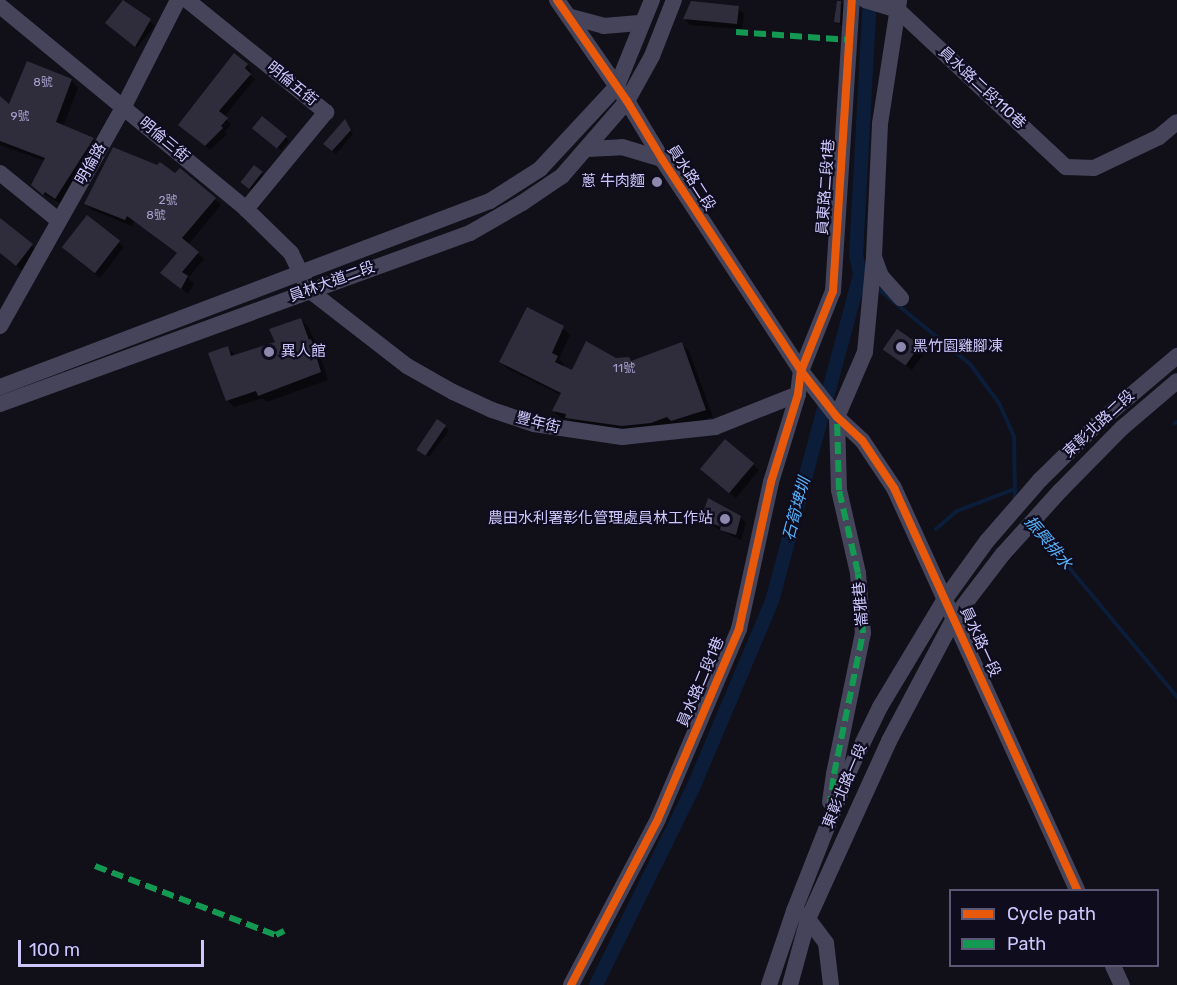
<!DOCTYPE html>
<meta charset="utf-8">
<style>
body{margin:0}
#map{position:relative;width:1177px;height:985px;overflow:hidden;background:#111019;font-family:Rubik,"Noto Sans TC",sans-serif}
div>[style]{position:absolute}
.shadow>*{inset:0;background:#0007;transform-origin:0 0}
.stream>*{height:4px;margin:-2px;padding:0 2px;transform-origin:2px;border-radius:2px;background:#0c1d3a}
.canal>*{height:14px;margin:-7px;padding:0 7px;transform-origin:7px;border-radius:7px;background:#0c1d3a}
.building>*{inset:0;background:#2f2c3c;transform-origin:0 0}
.minor>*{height:16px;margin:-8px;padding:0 8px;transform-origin:8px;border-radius:8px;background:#45445a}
.quiet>*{height:6px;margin-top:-3px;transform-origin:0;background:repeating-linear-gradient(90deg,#139951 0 12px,transparent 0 18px)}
.cycleway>*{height:8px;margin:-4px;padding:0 4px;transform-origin:4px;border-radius:4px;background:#e8590c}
.dots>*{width:16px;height:16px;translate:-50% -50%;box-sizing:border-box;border:3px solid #0e0c1d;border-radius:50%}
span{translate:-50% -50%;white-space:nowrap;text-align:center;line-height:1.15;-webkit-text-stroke:4.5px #0e0c1d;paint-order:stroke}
.number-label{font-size:12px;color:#a6a1ce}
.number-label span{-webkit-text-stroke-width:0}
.street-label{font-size:15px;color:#cec8fe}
.poi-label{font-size:15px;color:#cec8fe}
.right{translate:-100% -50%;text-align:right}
.left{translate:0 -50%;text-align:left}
.water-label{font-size:16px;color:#57b3fd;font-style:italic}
.legend{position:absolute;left:949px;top:889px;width:210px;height:78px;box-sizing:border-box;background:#0e0c1d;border:2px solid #5b5777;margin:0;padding:8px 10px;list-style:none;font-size:18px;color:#cec8fe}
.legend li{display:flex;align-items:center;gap:12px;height:30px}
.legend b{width:30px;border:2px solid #5b5777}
.scale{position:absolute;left:18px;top:940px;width:186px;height:27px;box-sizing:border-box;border:3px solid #cec8fe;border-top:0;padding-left:8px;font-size:18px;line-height:21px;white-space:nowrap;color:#cec8fe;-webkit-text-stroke:4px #0e0c1d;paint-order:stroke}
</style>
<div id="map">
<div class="shadow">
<i style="left:125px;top:1px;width:39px;height:28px;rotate:40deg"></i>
<i style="clip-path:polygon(841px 3px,844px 6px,843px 26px,836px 22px)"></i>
<i style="clip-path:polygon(738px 8px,744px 14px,742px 29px,690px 25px,685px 19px)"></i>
<i style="clip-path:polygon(247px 65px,251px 70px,249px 74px,255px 79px,224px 117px,231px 124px,225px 132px,227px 134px,210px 150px,185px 129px)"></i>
<i style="clip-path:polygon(69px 78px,78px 88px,63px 127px,93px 139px,100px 146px,63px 205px,40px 192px,45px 161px,0 145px,0 98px,10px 106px)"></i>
<i style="clip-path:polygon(348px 124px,353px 134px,336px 154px,325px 144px)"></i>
<i style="clip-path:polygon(257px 132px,286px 137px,289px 141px,281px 150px)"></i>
<i style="clip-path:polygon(262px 173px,265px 177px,253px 191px,246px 185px)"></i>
<i style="clip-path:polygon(215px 199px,221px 205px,188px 245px,204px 259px,188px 278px,194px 284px,188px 294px,169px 279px,178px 254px,134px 221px,132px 226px,92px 210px,85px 204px)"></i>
<i style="clip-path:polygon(0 220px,39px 252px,24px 272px,0 253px)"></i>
<i style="clip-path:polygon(119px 242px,124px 247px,100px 278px,69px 253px)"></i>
<i style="clip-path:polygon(301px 319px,308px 327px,318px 348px,328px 380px,267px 402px,263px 398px,234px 407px,227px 400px,227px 347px,235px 355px,277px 343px)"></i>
<i style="clip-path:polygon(563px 328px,570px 335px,559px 359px,564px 364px,563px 367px,573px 372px,616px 359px,631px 362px,682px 344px,689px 351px,713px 417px,680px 428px,631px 433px,574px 425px,569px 420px,561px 418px,553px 411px,561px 395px,508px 369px,500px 362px)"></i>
<i style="clip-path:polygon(919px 346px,925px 352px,912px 370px,885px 349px)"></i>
<i style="clip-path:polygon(437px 421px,449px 430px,429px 457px,421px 452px)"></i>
<i style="clip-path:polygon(725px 441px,759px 470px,736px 498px,708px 475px)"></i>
<i style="clip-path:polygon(evenodd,705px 509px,740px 517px,746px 523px,741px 540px,716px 528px,710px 522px,712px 516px,705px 509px,715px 523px,729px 527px,728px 530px,715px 526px,715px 523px)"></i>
</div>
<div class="stream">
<i style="left:860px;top:274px;width:9px;rotate:41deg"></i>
<i style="left:877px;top:288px;width:120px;rotate:39.3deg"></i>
<i style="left:970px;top:364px;width:49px;rotate:53.4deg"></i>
<i style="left:999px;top:403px;width:37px;rotate:66deg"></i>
<i style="left:1014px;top:437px;width:63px;rotate:89.1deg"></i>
<i style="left:1175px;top:423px;width:2px;rotate:-27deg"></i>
<i style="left:1035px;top:527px;width:222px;rotate:50.1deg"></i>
<i style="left:936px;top:529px;width:28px;rotate:-41deg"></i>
<i style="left:957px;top:511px;width:62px;rotate:-20.8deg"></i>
</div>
<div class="canal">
<i style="left:596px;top:985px;width:220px;rotate:-63.8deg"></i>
<i style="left:693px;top:788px;width:203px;rotate:-67.1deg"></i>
<i style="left:772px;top:601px;width:339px;rotate:-74.9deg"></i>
<i style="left:860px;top:274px;width:19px;rotate:-102deg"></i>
<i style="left:856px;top:255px;width:255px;rotate:-86.9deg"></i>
</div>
<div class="building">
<i style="clip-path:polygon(123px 0,151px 19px,135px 47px,105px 23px)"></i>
<i style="clip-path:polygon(691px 1px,739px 6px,737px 24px,683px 19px)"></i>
<i style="clip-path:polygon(837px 1px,841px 1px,840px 23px,834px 22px)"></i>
<i style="clip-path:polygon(234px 53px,248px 64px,245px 68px,251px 74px,219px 111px,228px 118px,221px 126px,223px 128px,205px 146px,178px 125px)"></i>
<i style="clip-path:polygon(27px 61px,72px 79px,56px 122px,94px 138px,55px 199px,45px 192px,43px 195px,31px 185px,45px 158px,0 141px,0 96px,9px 104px)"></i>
<i style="left:262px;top:116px;width:32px;height:16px;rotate:39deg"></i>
<i style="clip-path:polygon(345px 119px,351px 130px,332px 151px,323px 144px)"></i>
<i style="clip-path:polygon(113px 147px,157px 165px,160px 162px,175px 173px,180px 168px,216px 198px,182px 238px,199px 252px,182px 272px,188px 276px,181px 289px,160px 273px,177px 253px,127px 216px,125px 220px,84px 204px)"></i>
<i style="left:254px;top:165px;width:11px;height:22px;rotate:38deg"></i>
<i style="left:87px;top:215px;width:42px;height:41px;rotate:38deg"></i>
<i style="clip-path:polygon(0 218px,33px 244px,16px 266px,0 253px)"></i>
<i style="clip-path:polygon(527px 307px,564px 326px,552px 353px,558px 356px,555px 362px,572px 370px,586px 341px,616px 358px,629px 357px,631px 361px,682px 342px,706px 410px,671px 421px,667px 417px,651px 423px,622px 426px,565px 418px,566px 414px,552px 411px,561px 393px,499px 362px)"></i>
<i style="clip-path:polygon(301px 318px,309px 340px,311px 339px,321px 372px,258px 396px,256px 391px,226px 401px,208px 353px,228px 346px,231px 356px,275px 342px,269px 329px)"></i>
<i style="left:897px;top:329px;width:28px;height:25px;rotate:35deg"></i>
<i style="left:437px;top:419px;width:11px;height:37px;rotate:34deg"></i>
<i style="left:725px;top:439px;width:38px;height:39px;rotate:40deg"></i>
<i style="clip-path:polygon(708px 498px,741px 516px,736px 535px,720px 530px,721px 526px,709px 523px,711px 512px,704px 510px)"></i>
</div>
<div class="minor">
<i style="left:187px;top:0;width:179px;rotate:38.9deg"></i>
<i style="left:326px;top:112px;width:126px;rotate:129.5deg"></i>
<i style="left:557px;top:0;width:123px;rotate:55.3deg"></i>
<i style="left:627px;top:101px;width:68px;rotate:58.9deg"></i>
<i style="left:662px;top:159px;width:254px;rotate:56.7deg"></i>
<i style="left:801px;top:371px;width:58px;rotate:52deg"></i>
<i style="left:837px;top:417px;width:34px;rotate:43deg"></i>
<i style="left:862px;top:440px;width:58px;rotate:56.3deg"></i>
<i style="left:894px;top:488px;width:442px;rotate:65.5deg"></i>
<i style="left:865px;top:0;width:34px;rotate:17deg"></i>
<i style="left:898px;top:10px;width:230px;rotate:43.1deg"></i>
<i style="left:1066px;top:167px;width:28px;rotate:2deg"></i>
<i style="left:1094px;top:168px;width:72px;rotate:-25.5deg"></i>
<i style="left:1159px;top:137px;width:23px;rotate:-40deg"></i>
<i style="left:899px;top:1px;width:124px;rotate:98.8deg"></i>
<i style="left:880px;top:124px;width:133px;rotate:92.6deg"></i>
<i style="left:874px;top:257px;width:20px;rotate:70deg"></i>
<i style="left:881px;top:276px;width:30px;rotate:48deg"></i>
<i style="left:0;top:6px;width:319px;rotate:39.5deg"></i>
<i style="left:246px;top:209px;width:63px;rotate:44.4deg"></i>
<i style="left:291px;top:253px;width:41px;rotate:64.1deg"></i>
<i style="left:309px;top:290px;width:124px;rotate:37.8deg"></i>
<i style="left:407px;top:366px;width:53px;rotate:29.5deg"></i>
<i style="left:453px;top:392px;width:43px;rotate:24.8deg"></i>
<i style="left:492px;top:410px;width:44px;rotate:18.4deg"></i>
<i style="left:534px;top:424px;width:89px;rotate:8.4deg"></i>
<i style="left:622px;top:437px;width:94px;rotate:-6.1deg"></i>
<i style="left:715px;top:427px;width:89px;rotate:-21.7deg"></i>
<i style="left:571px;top:17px;width:34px;rotate:15deg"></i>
<i style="left:604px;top:26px;width:38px;rotate:-5deg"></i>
<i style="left:587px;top:149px;width:35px;rotate:-3deg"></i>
<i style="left:622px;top:147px;width:42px;rotate:16.7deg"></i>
<i style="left:0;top:173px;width:75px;rotate:39deg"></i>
<i style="left:0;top:326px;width:253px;rotate:-60.6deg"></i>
<i style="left:124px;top:106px;width:119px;rotate:-63deg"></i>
<i style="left:0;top:387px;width:524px;rotate:-20.79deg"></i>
<i style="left:490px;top:201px;width:59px;rotate:-32.6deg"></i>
<i style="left:540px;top:169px;width:113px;rotate:-47.1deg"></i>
<i style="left:617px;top:86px;width:93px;rotate:-67.9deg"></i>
<i style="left:0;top:404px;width:500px;rotate:-19.99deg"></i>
<i style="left:470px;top:233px;width:60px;rotate:-30deg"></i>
<i style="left:522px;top:203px;width:48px;rotate:-34deg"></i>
<i style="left:562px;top:176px;width:99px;rotate:-49.1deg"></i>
<i style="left:627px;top:101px;width:51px;rotate:-60.9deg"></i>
<i style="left:652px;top:56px;width:60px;rotate:-68.6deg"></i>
<i style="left:830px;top:802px;width:28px;rotate:-82deg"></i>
<i style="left:834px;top:774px;width:144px;rotate:-78.4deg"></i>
<i style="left:863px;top:633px;width:60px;rotate:-94.8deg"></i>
<i style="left:858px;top:573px;width:85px;rotate:-102.9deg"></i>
<i style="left:839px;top:490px;width:73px;rotate:-91.6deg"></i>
<i style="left:837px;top:417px;width:71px;rotate:-66.7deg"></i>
<i style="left:865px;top:352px;width:95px;rotate:-84.6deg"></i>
<i style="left:802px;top:915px;width:7px;rotate:34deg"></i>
<i style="left:808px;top:919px;width:30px;rotate:53deg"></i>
<i style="left:826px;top:943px;width:42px;rotate:83.2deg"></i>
<i style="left:1113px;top:966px;width:21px;rotate:65deg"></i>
<i style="left:571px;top:985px;width:187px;rotate:-62.3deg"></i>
<i style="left:658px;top:819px;width:207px;rotate:-66.9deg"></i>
<i style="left:739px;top:629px;width:150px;rotate:-77.7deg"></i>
<i style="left:771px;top:482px;width:92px;rotate:-72.9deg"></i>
<i style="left:798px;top:394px;width:23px;rotate:-83deg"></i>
<i style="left:801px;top:371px;width:86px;rotate:-68.2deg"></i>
<i style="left:833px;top:291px;width:292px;rotate:-86.3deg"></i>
<i style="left:769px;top:985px;width:78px;rotate:-71.3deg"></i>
<i style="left:794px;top:911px;width:153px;rotate:-68.5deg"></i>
<i style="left:850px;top:769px;width:69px;rotate:-64.2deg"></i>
<i style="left:880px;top:707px;width:126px;rotate:-59deg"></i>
<i style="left:945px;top:599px;width:72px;rotate:-54.1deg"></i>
<i style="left:987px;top:541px;width:81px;rotate:-49deg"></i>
<i style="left:1040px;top:480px;width:81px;rotate:-44.5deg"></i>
<i style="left:1098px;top:423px;width:104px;rotate:-40.3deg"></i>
<i style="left:790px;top:985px;width:68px;rotate:-74.7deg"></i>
<i style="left:808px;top:919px;width:196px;rotate:-65.5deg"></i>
<i style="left:889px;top:741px;width:139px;rotate:-62.1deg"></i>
<i style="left:954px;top:618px;width:81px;rotate:-52.6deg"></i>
<i style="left:1003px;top:554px;width:85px;rotate:-47.9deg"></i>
<i style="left:1060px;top:491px;width:88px;rotate:-45.5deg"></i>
<i style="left:1122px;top:428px;width:72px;rotate:-40.5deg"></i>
</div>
<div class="quiet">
<i style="left:736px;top:32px;width:114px;rotate:4deg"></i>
<i style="left:827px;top:826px;width:52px;rotate:-82.3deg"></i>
<i style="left:834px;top:774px;width:144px;rotate:-78.4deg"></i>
<i style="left:863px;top:633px;width:60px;rotate:-94.8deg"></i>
<i style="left:858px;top:573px;width:85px;rotate:-102.9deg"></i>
<i style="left:839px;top:490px;width:73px;rotate:-91.6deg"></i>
<i style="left:95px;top:866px;width:194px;rotate:20.9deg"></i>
<i style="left:276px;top:935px;width:9px;rotate:-27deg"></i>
</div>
<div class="cycleway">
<i style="left:557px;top:0;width:123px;rotate:55.3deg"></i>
<i style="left:627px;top:101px;width:68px;rotate:58.9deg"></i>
<i style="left:662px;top:159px;width:254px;rotate:56.7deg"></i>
<i style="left:801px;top:371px;width:58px;rotate:52deg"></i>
<i style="left:837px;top:417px;width:34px;rotate:43deg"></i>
<i style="left:862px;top:440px;width:58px;rotate:56.3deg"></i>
<i style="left:894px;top:488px;width:442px;rotate:65.5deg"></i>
<i style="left:571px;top:985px;width:187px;rotate:-62.3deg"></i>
<i style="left:658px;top:819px;width:207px;rotate:-66.9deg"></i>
<i style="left:739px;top:629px;width:150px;rotate:-77.7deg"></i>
<i style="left:771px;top:482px;width:92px;rotate:-72.9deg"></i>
<i style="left:798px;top:394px;width:23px;rotate:-83deg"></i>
<i style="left:801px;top:371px;width:86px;rotate:-68.2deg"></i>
<i style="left:833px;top:291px;width:292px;rotate:-86.3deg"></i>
</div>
<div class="dots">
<i style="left:657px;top:182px;background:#8c88ae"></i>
<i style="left:901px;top:347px;background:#8c88ae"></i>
<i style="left:269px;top:352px;background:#8c88ae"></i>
<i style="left:725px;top:519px;background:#8c88ae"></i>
</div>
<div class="number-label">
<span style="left:43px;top:83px">8號</span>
<span style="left:20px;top:117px">9號</span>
<span style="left:168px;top:201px">2號</span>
<span style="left:156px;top:216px">8號</span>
<span style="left:624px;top:369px">11號</span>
</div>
<div class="street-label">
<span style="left:292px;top:84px;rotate:39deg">明倫五街</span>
<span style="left:982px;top:88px;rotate:43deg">員水路二段110巷</span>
<span style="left:164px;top:140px;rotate:40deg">明倫三街</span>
<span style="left:91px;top:164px;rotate:-60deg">明倫路</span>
<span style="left:691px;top:178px;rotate:57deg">員水路二段</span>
<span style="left:826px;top:187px;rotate:-86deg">員東路二段1巷</span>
<span style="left:332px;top:282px;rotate:-20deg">員林大道二段</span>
<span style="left:538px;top:423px;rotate:14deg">豐年街</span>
<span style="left:1099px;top:424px;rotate:-43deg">東彰北路二段</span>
<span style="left:861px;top:604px;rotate:-95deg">崙雅巷</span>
<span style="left:980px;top:642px;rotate:65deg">員水路一段</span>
<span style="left:701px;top:682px;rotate:-67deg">員水路二段1巷</span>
<span style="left:845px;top:786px;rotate:-67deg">東彰北路一段</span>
</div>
<div class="poi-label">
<span class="right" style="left:645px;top:182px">蔥 牛肉麵</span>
<span class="left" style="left:913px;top:347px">黑竹園雞腳凍</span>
<span class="left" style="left:281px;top:352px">異人館</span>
<span class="right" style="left:713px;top:519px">農田水利署彰化管理處員林工作站</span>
</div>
<div class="water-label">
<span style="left:797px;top:509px;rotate:-75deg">石筍埤圳</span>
<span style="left:1048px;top:543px;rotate:50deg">振興排水</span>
</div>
<ul class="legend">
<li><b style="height:8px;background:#e8590c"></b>Cycle path</li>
<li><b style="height:8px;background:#139951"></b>Path</li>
</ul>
<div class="scale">100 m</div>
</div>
